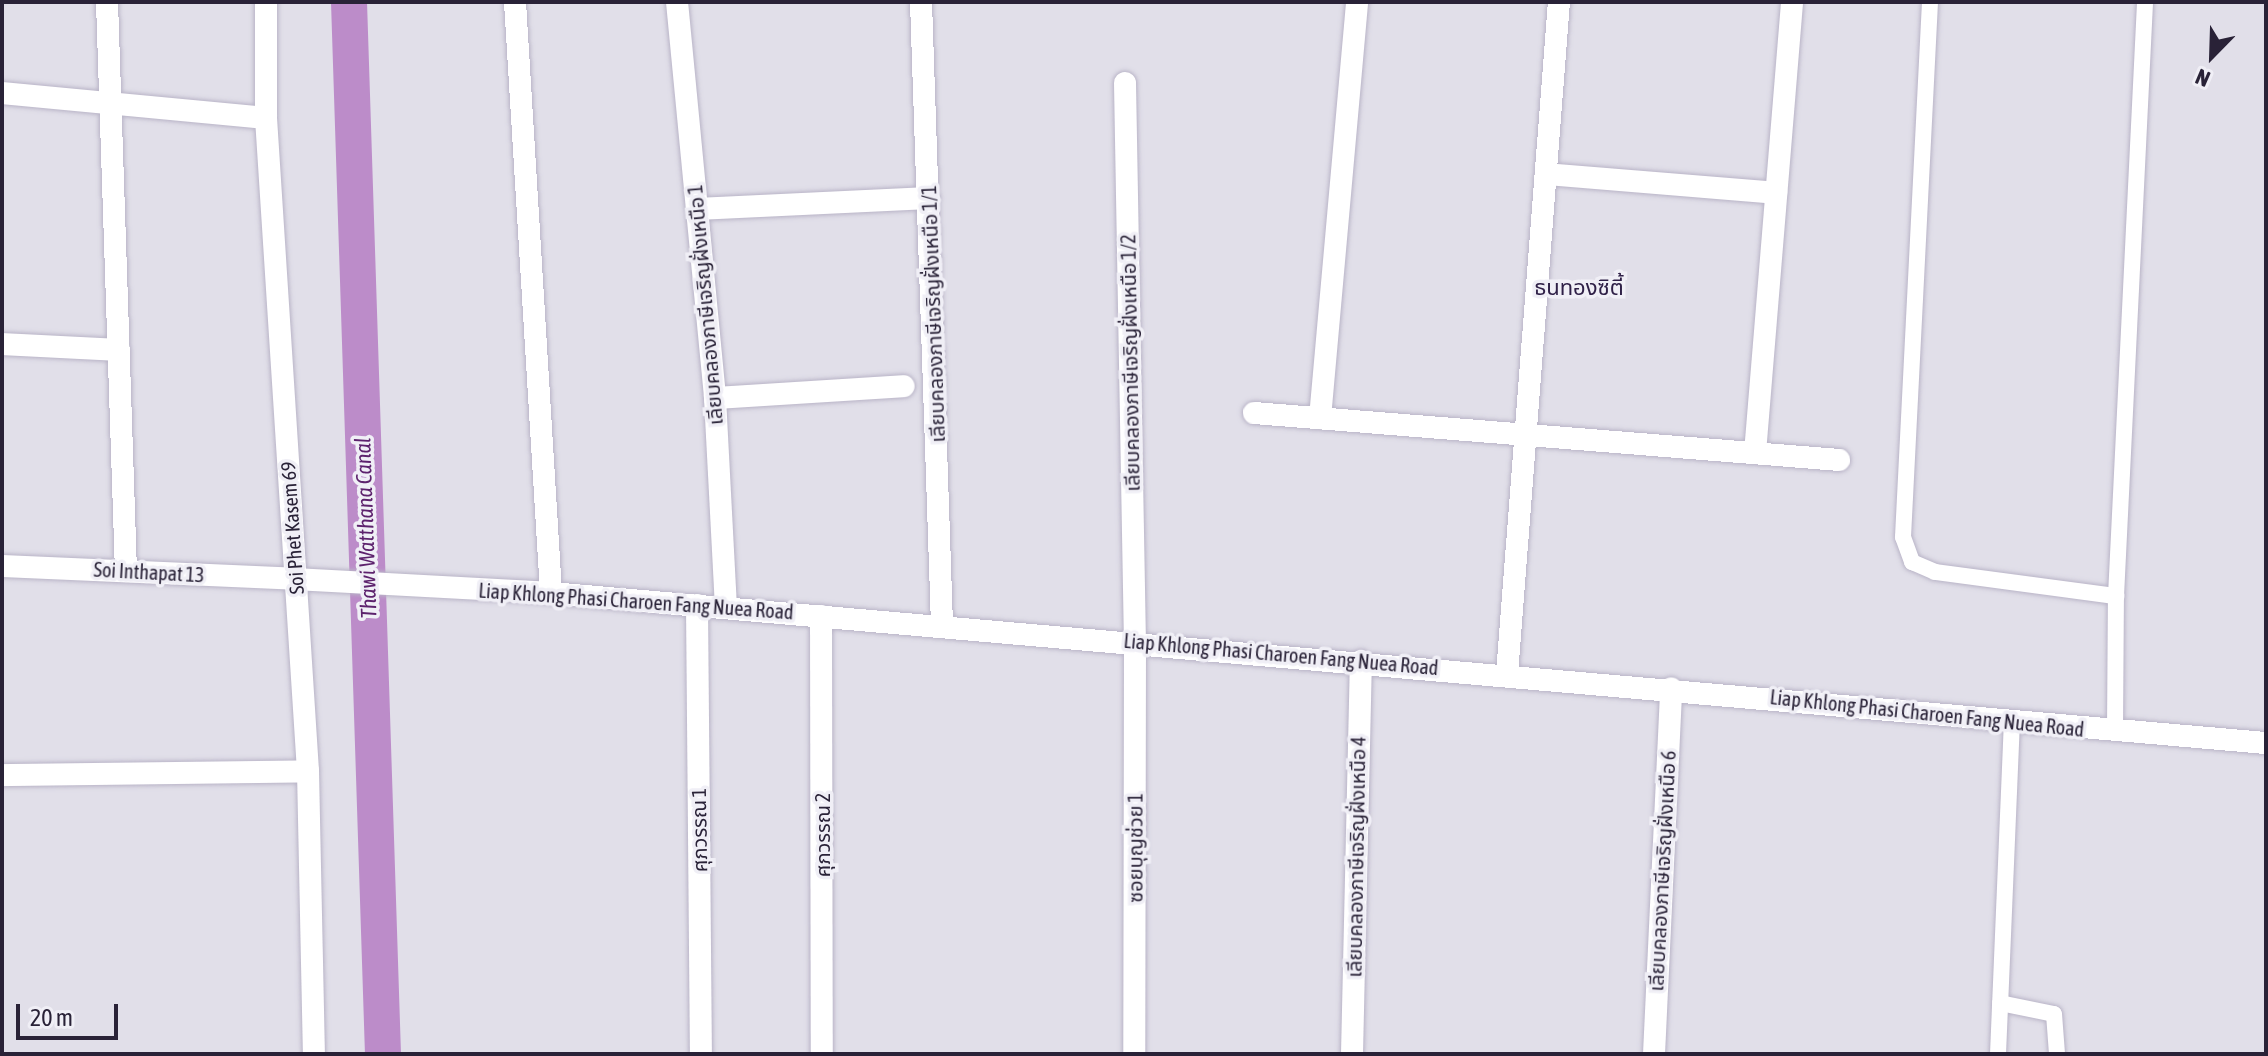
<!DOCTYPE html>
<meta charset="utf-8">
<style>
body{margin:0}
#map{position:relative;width:2268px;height:1056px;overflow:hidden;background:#e1dfe9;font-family:"Asap Condensed","Noto Sans Thai",sans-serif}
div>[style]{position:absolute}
.canal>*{height:36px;margin:-18px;padding:0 18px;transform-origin:18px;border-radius:18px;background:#bc8cc9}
.roads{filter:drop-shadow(0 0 2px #b9b4c7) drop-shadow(0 0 2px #b9b4c7)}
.service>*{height:16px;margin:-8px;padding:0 8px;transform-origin:8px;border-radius:8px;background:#fff}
.minor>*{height:22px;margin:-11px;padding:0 11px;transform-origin:11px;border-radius:11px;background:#fff}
.tertiary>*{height:22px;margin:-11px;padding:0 11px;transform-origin:11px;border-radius:11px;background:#fff}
.secondary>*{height:22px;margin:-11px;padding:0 11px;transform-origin:11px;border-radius:11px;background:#fff}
span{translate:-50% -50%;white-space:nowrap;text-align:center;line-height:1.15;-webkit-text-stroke:7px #f0eff6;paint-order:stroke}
.street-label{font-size:20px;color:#292237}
.neighbourhood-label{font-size:22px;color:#2f2047}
.water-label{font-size:22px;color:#5d226d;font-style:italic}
.frame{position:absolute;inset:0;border:4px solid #292237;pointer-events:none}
.north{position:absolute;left:2172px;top:16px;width:80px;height:80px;-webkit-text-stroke:6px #f0eff6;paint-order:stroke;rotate:203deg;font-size:22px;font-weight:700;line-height:32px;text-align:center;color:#292237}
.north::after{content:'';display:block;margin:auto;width:28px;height:36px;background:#292237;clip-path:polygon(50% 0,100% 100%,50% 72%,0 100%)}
.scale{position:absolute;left:16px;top:1004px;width:102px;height:36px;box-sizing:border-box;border:4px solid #292237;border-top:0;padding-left:10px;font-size:24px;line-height:28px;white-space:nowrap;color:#292237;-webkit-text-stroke:6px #f0eff6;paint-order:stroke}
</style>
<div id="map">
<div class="canal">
<i style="left:349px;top:2px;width:1053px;rotate:88.15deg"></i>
</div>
<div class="roads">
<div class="service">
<i style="left:1930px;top:2px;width:536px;rotate:92.89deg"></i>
<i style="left:1903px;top:537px;width:27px;rotate:70deg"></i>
<i style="left:1912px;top:562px;width:25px;rotate:23deg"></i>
<i style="left:1935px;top:572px;width:183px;rotate:7.6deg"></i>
<i style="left:2115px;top:731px;width:135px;rotate:-89.6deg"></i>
<i style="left:2116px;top:596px;width:595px;rotate:-87.2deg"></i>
<i style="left:2000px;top:1003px;width:55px;rotate:11.5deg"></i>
<i style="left:2054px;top:1014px;width:40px;rotate:85.7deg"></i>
<i style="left:1998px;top:1054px;width:331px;rotate:-87.6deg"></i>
</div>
<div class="minor">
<i style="left:107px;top:2px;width:569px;rotate:88.09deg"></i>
<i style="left:515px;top:2px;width:592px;rotate:86.51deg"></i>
<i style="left:677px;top:2px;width:398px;rotate:84.5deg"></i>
<i style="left:715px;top:398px;width:210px;rotate:87deg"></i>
<i style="left:921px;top:2px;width:624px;rotate:88.07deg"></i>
<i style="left:1125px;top:83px;width:559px;rotate:88.98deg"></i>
<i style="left:1135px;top:642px;width:412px;rotate:90.1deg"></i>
<i style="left:2px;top:93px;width:265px;rotate:5.4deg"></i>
<i style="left:1546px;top:174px;width:231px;rotate:4.7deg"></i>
<i style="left:697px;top:209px;width:232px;rotate:-2.7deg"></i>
<i style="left:2px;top:344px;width:117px;rotate:2.9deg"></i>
<i style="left:715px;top:398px;width:189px;rotate:-3.6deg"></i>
<i style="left:1254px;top:413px;width:587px;rotate:4.59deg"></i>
<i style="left:1320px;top:418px;width:418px;rotate:-84.9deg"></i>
<i style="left:1755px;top:453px;width:453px;rotate:-85.3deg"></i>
<i style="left:697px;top:605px;width:449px;rotate:89.5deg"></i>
<i style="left:821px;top:616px;width:438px;rotate:89.9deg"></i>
<i style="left:1507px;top:674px;width:674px;rotate:-85.58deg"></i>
<i style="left:2px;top:775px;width:306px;rotate:-0.7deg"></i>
<i style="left:1352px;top:1054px;width:393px;rotate:-88.7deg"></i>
<i style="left:1654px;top:1054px;width:366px;rotate:-87.3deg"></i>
</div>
<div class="tertiary">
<i style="left:2px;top:566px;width:294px;rotate:2.5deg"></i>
</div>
<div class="secondary">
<i style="left:266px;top:2px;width:116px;rotate:90deg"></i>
<i style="left:266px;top:118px;width:654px;rotate:86.32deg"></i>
<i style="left:308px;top:771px;width:283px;rotate:88.8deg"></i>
<i style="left:296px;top:579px;width:255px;rotate:3.1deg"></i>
<i style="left:551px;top:593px;width:1722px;rotate:5deg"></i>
</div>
</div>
<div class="street-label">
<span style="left:705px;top:305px;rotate:-95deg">เลียบคลองภาษีเจริญฝั่งเหนือ 1</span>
<span style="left:933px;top:314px;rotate:-92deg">เลียบคลองภาษีเจริญฝั่งเหนือ 1/1</span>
<span style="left:1130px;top:363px;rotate:-91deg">เลียบคลองภาษีเจริญฝั่งเหนือ 1/2</span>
<span style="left:292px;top:528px;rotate:-94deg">Soi Phet Kasem 69</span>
<span style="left:149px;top:572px;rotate:3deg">Soi Inthapat 13</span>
<span style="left:636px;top:601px;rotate:4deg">Liap Khlong Phasi Charoen Fang Nuea Road</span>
<span style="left:1281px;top:654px;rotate:5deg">Liap Khlong Phasi Charoen Fang Nuea Road</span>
<span style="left:1927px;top:713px;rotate:6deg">Liap Khlong Phasi Charoen Fang Nuea Road</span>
<span style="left:699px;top:830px;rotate:-91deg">ศุภวรรณ 1</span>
<span style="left:822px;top:835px;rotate:-90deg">ศุภวรรณ 2</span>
<span style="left:1135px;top:848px;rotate:-90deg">ซอยบุญช่วย 1</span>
<span style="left:1356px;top:857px;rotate:-89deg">เลียบคลองภาษีเจริญฝั่งเหนือ 4</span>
<span style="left:1662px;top:871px;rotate:-87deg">เลียบคลองภาษีเจริญฝั่งเหนือ 6</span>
</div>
<div class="neighbourhood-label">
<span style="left:1579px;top:288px">ธนทองซิตี้</span>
</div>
<div class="water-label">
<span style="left:366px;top:528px;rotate:-92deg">Thawi Watthana Canal</span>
</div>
<div class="frame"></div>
<div class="north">N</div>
<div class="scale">20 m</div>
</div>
